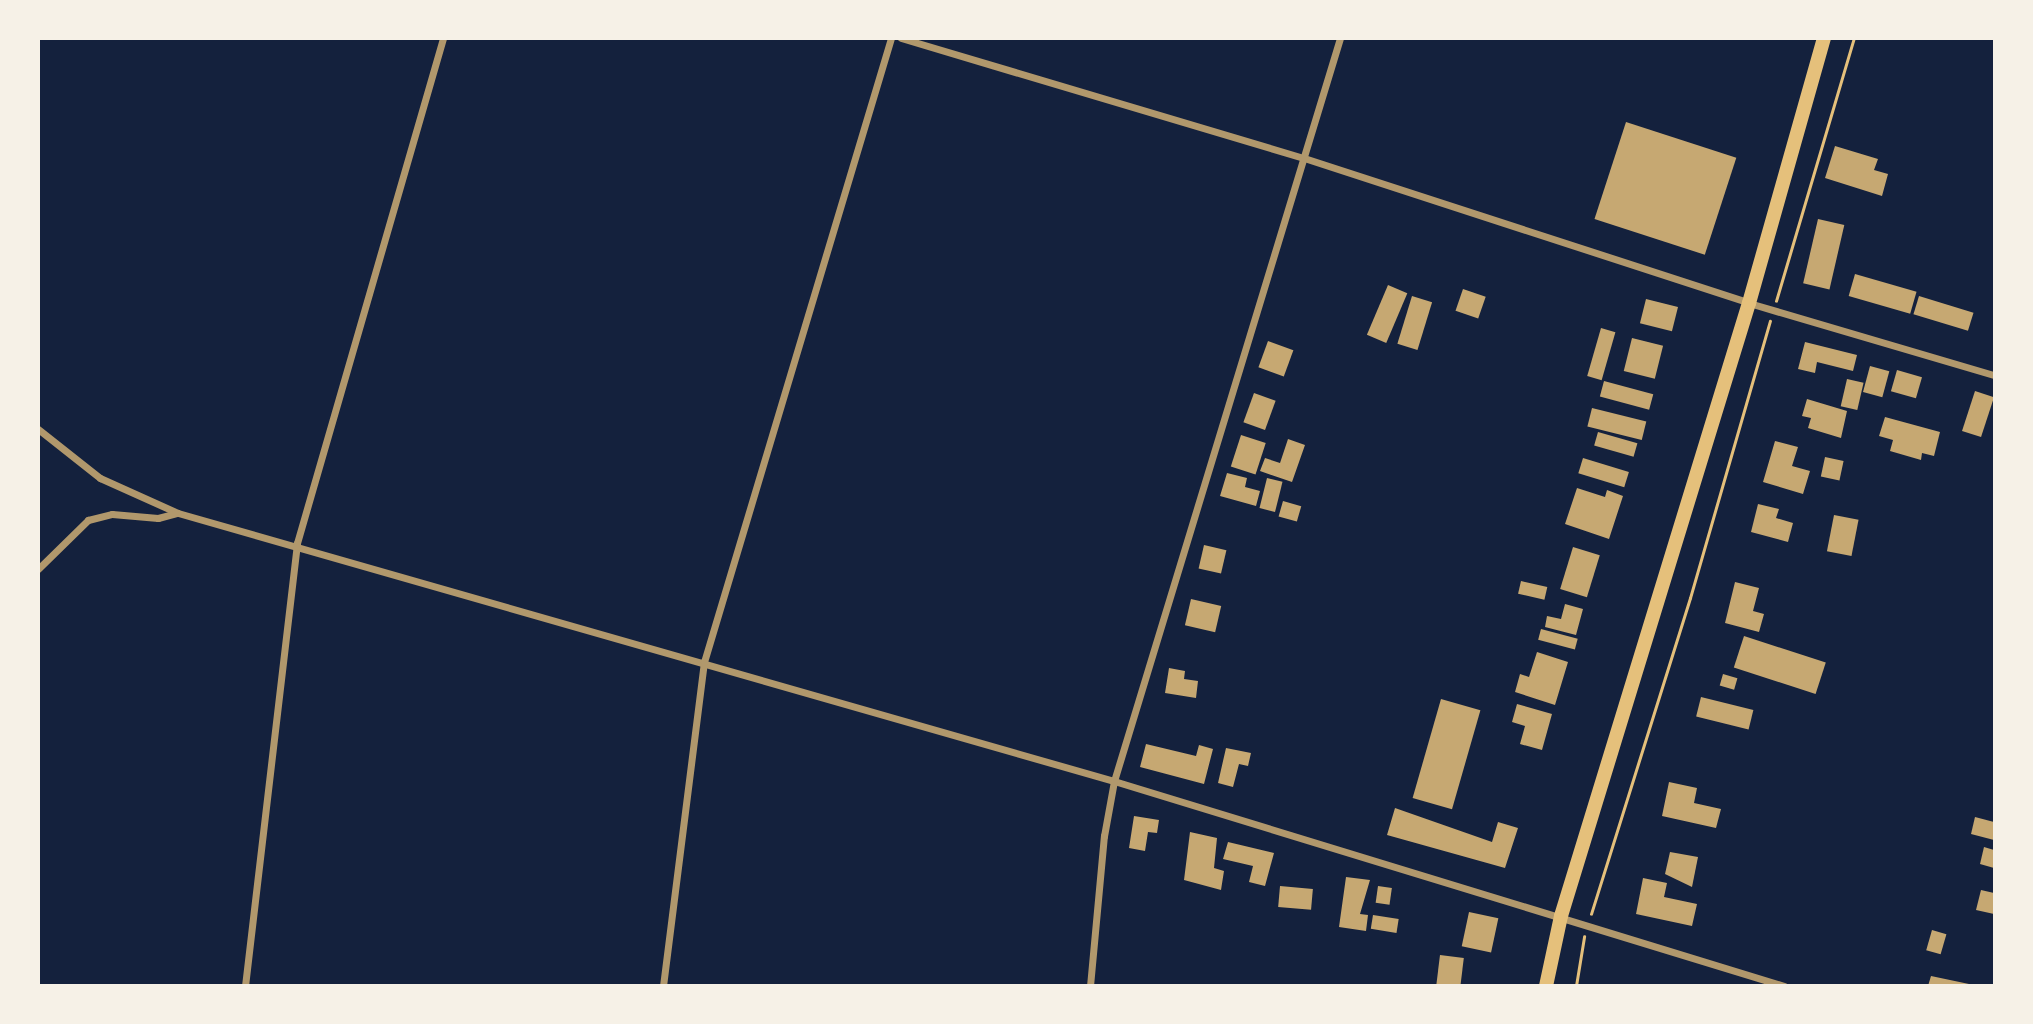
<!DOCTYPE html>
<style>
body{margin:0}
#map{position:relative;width:2033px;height:1024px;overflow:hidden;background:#14213d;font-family:"Public Sans",sans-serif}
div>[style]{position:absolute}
.building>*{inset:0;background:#c6a872;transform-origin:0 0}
.path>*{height:2.5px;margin:-1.25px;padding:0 1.25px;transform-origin:1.25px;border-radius:1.25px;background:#e5c07b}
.minor>*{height:7px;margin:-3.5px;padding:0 3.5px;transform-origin:3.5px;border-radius:3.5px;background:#b1986c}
.secondary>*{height:14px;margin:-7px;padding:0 7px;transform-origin:7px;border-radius:7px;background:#e5c07b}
span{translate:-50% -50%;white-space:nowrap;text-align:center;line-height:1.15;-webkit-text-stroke:5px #f6f1e7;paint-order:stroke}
.frame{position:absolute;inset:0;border:40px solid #f6f1e7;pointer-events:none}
</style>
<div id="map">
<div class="building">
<i style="left:1626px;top:122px;width:116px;height:102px;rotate:18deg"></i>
<i style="clip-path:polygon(1835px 146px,1878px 159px,1874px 170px,1888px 174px,1882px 196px,1825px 178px)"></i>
<i style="left:1818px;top:219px;width:27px;height:66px;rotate:13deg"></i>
<i style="left:1855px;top:274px;width:64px;height:23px;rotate:16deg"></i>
<i style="left:1388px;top:285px;width:21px;height:54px;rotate:23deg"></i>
<i style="left:1463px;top:289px;width:24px;height:23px;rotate:19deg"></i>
<i style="left:1412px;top:296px;width:21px;height:50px;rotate:17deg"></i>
<i style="left:1919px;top:296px;width:57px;height:19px;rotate:17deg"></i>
<i style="left:1646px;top:299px;width:33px;height:25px;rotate:14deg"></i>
<i style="left:1601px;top:328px;width:15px;height:50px;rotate:16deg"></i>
<i style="left:1632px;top:338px;width:32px;height:34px;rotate:14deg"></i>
<i style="left:1268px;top:341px;width:27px;height:28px;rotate:20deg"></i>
<i style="clip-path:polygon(1805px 342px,1857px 355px,1853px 371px,1817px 362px,1815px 373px,1798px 369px)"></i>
<i style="left:1870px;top:366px;width:20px;height:27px;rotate:15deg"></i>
<i style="left:1897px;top:370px;width:26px;height:22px;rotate:16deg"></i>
<i style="left:1847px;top:379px;width:17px;height:28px;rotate:13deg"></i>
<i style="left:1604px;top:381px;width:51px;height:16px;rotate:15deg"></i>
<i style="left:1975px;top:391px;width:20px;height:42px;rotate:18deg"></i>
<i style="left:1254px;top:393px;width:23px;height:31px;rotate:20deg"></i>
<i style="clip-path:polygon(1807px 399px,1847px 411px,1841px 438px,1808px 428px,1811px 418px,1802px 416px)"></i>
<i style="left:1592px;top:408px;width:56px;height:19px;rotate:14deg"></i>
<i style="clip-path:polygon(1885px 417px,1940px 432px,1934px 456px,1922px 453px,1921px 460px,1890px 451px,1893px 440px,1879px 436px)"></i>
<i style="left:1598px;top:432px;width:41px;height:14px;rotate:16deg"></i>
<i style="left:1241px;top:435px;width:26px;height:33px;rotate:18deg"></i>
<i style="clip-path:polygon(1288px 439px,1305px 445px,1292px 482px,1260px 471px,1265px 458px,1280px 463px)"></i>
<i style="clip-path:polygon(1775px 441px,1798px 447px,1792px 466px,1810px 471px,1803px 494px,1763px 482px)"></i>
<i style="left:1825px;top:457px;width:19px;height:20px;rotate:12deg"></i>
<i style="left:1583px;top:458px;width:48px;height:16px;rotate:17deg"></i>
<i style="clip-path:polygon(1227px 473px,1247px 478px,1245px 487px,1260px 491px,1256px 506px,1220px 496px)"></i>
<i style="left:1267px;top:478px;width:16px;height:31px;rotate:14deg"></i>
<i style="clip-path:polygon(1577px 488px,1605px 497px,1607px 490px,1623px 496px,1609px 539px,1565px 524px)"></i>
<i style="left:1283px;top:501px;width:19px;height:16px;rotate:16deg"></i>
<i style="clip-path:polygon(1758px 504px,1779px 509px,1776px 518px,1793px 523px,1788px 542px,1751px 532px)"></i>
<i style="left:1834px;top:515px;width:25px;height:37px;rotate:11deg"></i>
<i style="left:1204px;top:545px;width:23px;height:24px;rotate:13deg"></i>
<i style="left:1573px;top:547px;width:28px;height:44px;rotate:17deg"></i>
<i style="left:1521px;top:581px;width:27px;height:13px;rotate:13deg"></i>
<i style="clip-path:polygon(1735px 582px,1759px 588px,1753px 611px,1764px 614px,1759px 632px,1725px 623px)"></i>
<i style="left:1191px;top:599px;width:31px;height:27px;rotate:13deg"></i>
<i style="clip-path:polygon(1565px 604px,1583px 609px,1576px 635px,1545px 627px,1547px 616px,1561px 619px)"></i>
<i style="left:1541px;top:629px;width:38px;height:11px;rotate:15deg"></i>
<i style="left:1744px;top:636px;width:86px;height:33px;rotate:18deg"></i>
<i style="clip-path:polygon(1537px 652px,1568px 662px,1555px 705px,1515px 692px,1520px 674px,1529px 677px)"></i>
<i style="clip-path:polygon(1169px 668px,1185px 671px,1184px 679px,1198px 681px,1196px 698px,1165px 693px)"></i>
<i style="left:1723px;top:674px;width:15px;height:12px;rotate:16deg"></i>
<i style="left:1701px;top:697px;width:54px;height:20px;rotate:14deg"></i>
<i style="left:1441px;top:699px;width:41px;height:103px;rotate:16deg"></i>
<i style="clip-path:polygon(1517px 704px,1552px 714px,1542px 750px,1520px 744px,1525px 726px,1512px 722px)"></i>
<i style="clip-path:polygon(1146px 744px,1196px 756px,1199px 745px,1213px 749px,1204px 784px,1140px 767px)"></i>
<i style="clip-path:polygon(1226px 748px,1251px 753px,1248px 766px,1239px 764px,1233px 787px,1218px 783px)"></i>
<i style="clip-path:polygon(1669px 782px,1697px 788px,1694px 803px,1721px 809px,1716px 828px,1662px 816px)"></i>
<i style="clip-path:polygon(1395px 808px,1492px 842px,1498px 822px,1518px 828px,1505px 868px,1387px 835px)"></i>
<i style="clip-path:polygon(1134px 816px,1159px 820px,1157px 833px,1148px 832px,1145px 851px,1129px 848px)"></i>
<i style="clip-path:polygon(1975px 817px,1994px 822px,1994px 840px,1971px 834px)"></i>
<i style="clip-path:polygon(1190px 832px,1217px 838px,1214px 868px,1224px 871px,1221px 890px,1184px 880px)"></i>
<i style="clip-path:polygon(1228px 842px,1274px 853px,1265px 886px,1249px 882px,1253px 866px,1223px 859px)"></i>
<i style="clip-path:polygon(1984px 847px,1994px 850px,1994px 868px,1980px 864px)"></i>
<i style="clip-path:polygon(1670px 852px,1698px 857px,1692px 887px,1665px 874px)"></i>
<i style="clip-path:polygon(1346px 877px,1370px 880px,1360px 914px,1368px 915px,1366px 931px,1339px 927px)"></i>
<i style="clip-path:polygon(1643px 878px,1667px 883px,1664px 897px,1697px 904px,1692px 926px,1636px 914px)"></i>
<i style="left:1280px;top:886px;width:33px;height:21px;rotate:5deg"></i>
<i style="left:1378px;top:886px;width:14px;height:17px;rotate:8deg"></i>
<i style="clip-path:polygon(1981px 890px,1994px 893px,1994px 914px,1976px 910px)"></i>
<i style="left:1469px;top:912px;width:30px;height:35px;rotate:12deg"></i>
<i style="left:1373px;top:915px;width:26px;height:14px;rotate:9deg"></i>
<i style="left:1932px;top:930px;width:15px;height:21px;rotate:16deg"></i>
<i style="left:1440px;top:955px;width:24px;height:31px;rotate:7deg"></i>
<i style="clip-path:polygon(1931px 976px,1969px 984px,1969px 986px,1928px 986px)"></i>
</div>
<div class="path">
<i style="left:1776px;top:301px;width:274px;rotate:-73.5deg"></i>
<i style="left:1591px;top:914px;width:331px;rotate:-72.6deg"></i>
<i style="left:1690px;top:598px;width:288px;rotate:-73.9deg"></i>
<i style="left:1576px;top:986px;width:50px;rotate:-80.7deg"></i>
</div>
<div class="minor">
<i style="left:901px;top:38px;width:420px;rotate:16.6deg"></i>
<i style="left:1304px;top:158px;width:468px;rotate:18deg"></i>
<i style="left:1749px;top:303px;width:255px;rotate:16.4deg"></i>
<i style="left:38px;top:429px;width:79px;rotate:38.3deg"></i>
<i style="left:100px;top:478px;width:85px;rotate:24.2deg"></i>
<i style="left:178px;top:513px;width:974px;rotate:15.98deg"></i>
<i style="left:1114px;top:781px;width:701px;rotate:17.01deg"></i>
<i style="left:38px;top:569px;width:70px;rotate:-44.4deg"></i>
<i style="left:88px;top:520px;width:25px;rotate:-14deg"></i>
<i style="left:112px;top:514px;width:46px;rotate:5deg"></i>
<i style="left:158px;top:518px;width:20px;rotate:-15deg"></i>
<i style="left:245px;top:986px;width:446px;rotate:-83.3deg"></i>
<i style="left:297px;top:543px;width:526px;rotate:-73.87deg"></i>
<i style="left:663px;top:986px;width:327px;rotate:-82.8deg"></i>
<i style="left:704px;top:662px;width:651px;rotate:-73.32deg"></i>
<i style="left:1090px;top:986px;width:151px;rotate:-84.7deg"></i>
<i style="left:1104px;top:836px;width:56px;rotate:-79.7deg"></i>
<i style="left:1114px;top:781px;width:777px;rotate:-73.08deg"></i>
</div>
<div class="secondary">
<i style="left:1546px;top:986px;width:72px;rotate:-77.9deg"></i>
<i style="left:1561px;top:916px;width:641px;rotate:-72.95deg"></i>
<i style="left:1749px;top:303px;width:275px;rotate:-74.2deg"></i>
</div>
<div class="frame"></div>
</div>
